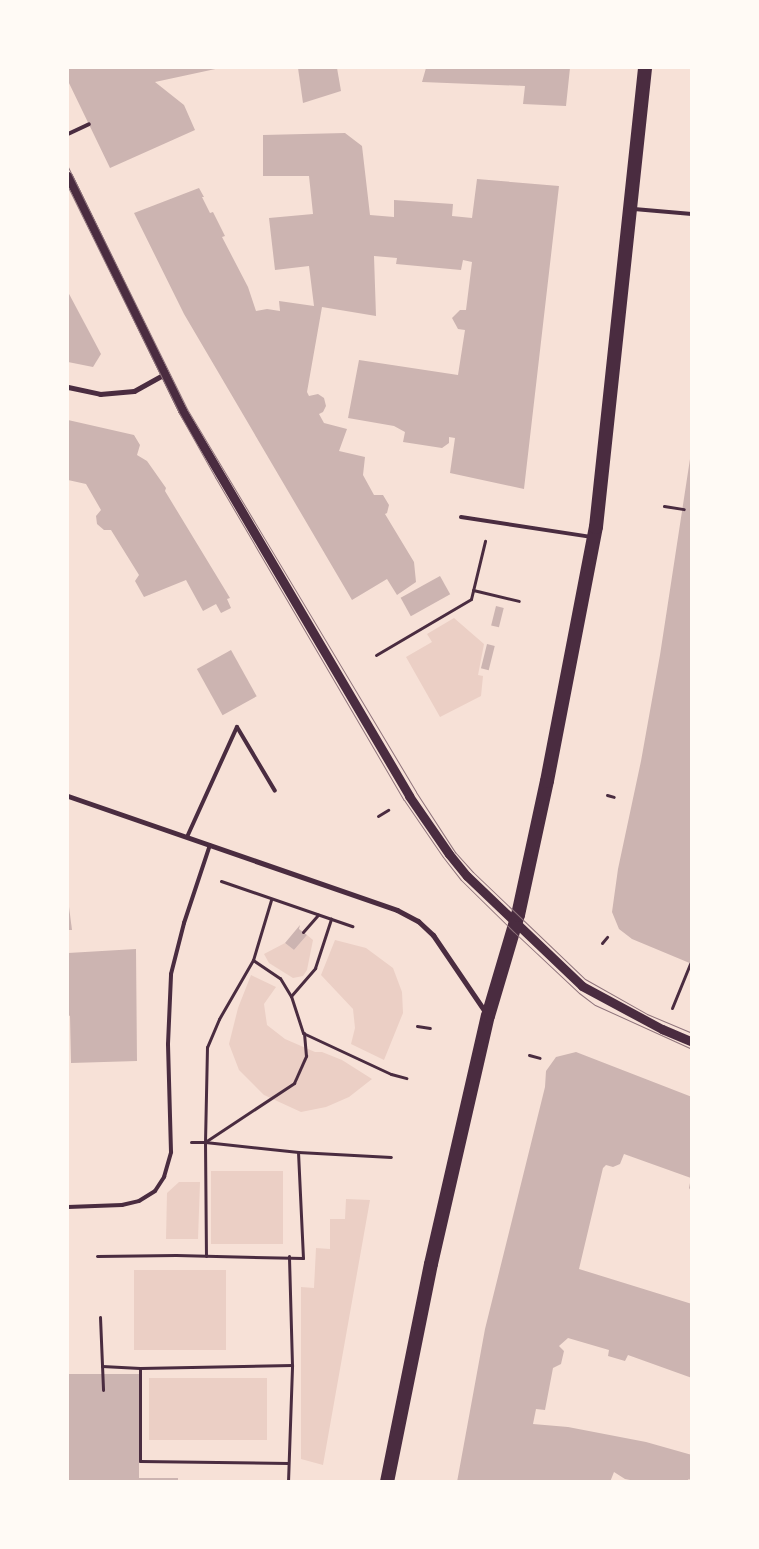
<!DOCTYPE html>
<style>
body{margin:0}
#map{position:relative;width:759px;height:1549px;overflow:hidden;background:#f7e1d7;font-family:"Work Sans",sans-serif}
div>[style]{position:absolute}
.green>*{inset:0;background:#ebcfc5;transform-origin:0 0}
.building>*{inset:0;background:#ccb4b1;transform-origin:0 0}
.path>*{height:3px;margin:-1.5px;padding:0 1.5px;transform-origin:1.5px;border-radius:1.5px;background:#4a2c40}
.service>*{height:4px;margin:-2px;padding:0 2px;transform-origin:2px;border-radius:2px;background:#4a2c40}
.minor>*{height:5px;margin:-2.5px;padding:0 2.5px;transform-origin:2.5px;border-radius:2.5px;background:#4a2c40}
.tertiary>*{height:9px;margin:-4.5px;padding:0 4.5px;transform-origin:4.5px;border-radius:4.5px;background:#4a2c40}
.trunk>*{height:14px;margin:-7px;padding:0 7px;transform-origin:7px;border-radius:7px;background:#4a2c40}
.tram>*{height:1px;margin:-0.5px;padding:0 0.5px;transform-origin:0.5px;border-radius:0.5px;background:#8f747c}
span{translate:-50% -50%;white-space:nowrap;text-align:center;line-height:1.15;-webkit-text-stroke:4px #fffaf5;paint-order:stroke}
.frame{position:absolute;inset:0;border:69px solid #fffaf5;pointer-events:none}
</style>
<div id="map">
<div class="green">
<i style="clip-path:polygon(454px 618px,484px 644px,478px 675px,483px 676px,481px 696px,440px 717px,406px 657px,432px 642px,427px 634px)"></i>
<i style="clip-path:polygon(307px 935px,313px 940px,307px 970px,303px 976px,293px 978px,269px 963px,264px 954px,285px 943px,294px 950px)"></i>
<i style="clip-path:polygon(335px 940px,366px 948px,393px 968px,402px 992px,403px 1013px,384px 1060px,351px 1044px,355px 1028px,353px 1009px,321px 975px)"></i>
<i style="clip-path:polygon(251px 975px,276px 987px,264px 1004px,267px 1025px,285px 1039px,315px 1052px,322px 1052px,342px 1060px,372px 1079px,349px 1097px,326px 1107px,301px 1112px,264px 1095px,239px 1070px,229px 1044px,238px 1008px)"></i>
<i style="left:283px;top:1171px;width:73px;height:72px;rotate:90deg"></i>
<i style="clip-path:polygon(179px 1182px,200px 1182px,198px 1239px,166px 1239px,167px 1193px)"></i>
<i style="clip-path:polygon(346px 1199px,370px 1200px,323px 1465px,301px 1459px,301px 1287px,314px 1288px,316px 1248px,330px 1249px,330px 1219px,345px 1219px)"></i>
<i style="left:226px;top:1270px;width:80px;height:92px;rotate:90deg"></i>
<i style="left:149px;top:1378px;width:118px;height:62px"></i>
</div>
<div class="building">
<i style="clip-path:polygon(68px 68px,220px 68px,155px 82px,184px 105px,195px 130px,110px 168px,68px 81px)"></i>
<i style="clip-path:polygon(298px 68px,337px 68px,341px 91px,303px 103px)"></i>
<i style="clip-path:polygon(426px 68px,570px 68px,566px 106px,523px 104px,525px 86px,422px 82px)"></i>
<i style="clip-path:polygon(345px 133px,362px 146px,370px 215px,394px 217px,394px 200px,453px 204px,452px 216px,472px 218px,477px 179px,559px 186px,524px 489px,450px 473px,455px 438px,449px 437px,449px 443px,442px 448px,403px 442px,405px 432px,394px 426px,348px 418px,359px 360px,458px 375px,465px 330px,458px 329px,452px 318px,460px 310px,466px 310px,472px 262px,463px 260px,461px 270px,396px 264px,397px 258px,374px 256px,376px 316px,322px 307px,307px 392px,309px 396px,318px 394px,324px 398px,326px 406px,323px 412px,319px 414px,324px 423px,347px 429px,339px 451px,365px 457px,363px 475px,374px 495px,383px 495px,389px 505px,387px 513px,385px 514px,414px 562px,416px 582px,397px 595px,387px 579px,352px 600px,184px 314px,134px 213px,199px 188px,204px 197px,202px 197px,210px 213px,213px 212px,225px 236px,222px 237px,248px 287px,256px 311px,267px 309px,280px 311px,279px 301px,314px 306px,309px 266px,275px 270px,269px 218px,313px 214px,309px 176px,263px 176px,263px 135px)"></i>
<i style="clip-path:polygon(68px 292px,101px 354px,93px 367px,68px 362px)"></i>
<i style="clip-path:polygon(68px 420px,134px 435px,140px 445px,137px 455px,147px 461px,166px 488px,165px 491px,230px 598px,227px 599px,231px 608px,221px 613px,216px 604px,203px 611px,186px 580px,144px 597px,135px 581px,139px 575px,111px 530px,104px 530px,97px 524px,96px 516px,101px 510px,86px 484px,68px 480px)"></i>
<i style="clip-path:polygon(690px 459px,692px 459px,692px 964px,632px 939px,619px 929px,612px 912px,618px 869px,641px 761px,660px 655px)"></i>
<i style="left:440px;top:576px;width:21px;height:45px;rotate:61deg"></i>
<i style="left:496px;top:606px;width:8px;height:20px;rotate:14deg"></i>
<i style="left:487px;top:644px;width:8px;height:25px;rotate:14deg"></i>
<i style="left:231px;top:650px;width:53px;height:39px;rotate:61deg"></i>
<i style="clip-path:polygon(68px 907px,69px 907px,72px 930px,68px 930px)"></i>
<i style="clip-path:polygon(300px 925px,299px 929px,307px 935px,294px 950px,285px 943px)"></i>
<i style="clip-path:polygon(136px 949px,137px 1061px,71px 1063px,70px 1016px,68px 1015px,68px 953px)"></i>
<i style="clip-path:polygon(576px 1052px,692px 1097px,692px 1192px,689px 1188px,691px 1178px,624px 1154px,620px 1164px,613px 1167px,606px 1165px,603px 1168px,579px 1269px,692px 1304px,692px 1378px,628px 1355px,625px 1361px,608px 1356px,609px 1350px,568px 1338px,559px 1346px,564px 1351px,561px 1364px,553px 1368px,545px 1410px,536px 1409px,533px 1424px,568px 1427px,646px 1442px,692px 1455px,692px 1481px,689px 1479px,685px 1482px,640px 1482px,625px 1479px,614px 1472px,610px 1482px,457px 1482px,485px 1329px,545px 1087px,546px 1071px,556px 1057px)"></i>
<i style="clip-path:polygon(69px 1374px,139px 1374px,139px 1478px,178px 1478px,178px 1482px,68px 1482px)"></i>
</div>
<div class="path">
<i style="left:664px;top:506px;width:20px;rotate:9deg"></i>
<i style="left:473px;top:590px;width:47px;rotate:13.4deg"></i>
<i style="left:376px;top:655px;width:110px;rotate:-30.5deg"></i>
<i style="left:471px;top:599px;width:60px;rotate:-76.4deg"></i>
<i style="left:607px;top:795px;width:7px;rotate:16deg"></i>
<i style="left:378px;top:816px;width:12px;rotate:-31deg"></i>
<i style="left:221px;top:881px;width:139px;rotate:19deg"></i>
<i style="left:271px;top:900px;width:63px;rotate:106.7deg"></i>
<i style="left:253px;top:960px;width:32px;rotate:34deg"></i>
<i style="left:280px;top:978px;width:21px;rotate:59deg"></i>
<i style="left:291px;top:996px;width:39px;rotate:72deg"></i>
<i style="left:303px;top:1033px;width:97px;rotate:25deg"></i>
<i style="left:391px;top:1074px;width:16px;rotate:15deg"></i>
<i style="left:303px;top:932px;width:23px;rotate:-49deg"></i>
<i style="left:602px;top:943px;width:8px;rotate:-50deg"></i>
<i style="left:253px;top:960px;width:68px;rotate:120deg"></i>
<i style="left:219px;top:1019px;width:30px;rotate:113deg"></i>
<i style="left:207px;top:1047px;width:95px;rotate:91.2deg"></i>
<i style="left:205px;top:1142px;width:94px;rotate:6.1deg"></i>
<i style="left:298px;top:1152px;width:93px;rotate:3.1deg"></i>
<i style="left:291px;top:996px;width:37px;rotate:-49deg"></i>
<i style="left:315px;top:968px;width:52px;rotate:-71.9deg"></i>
<i style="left:672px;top:1008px;width:48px;rotate:-67.8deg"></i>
<i style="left:417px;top:1026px;width:13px;rotate:9deg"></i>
<i style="left:529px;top:1055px;width:11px;rotate:15deg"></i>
<i style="left:191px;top:1142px;width:14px"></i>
<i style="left:205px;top:1142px;width:114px;rotate:89.5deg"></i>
<i style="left:205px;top:1142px;width:107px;rotate:-33.5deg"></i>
<i style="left:294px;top:1083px;width:30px;rotate:-66deg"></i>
<i style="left:306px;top:1056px;width:23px;rotate:-95deg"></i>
<i style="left:97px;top:1256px;width:79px;rotate:-0.7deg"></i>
<i style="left:176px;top:1255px;width:127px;rotate:1.4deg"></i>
<i style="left:303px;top:1258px;width:106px;rotate:-92.7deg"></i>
<i style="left:100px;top:1317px;width:73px;rotate:87.6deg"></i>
<i style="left:102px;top:1366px;width:38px;rotate:3deg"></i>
<i style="left:288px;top:1463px;width:148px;rotate:-179.2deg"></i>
<i style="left:140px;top:1461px;width:93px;rotate:-90deg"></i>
<i style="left:140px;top:1368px;width:152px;rotate:-1.1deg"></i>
<i style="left:288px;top:1482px;width:117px;rotate:-88deg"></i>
<i style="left:292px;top:1365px;width:109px;rotate:-91.6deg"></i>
</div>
<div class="service">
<i style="left:68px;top:134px;width:23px;rotate:-25deg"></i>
<i style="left:634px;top:209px;width:58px;rotate:4.9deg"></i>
<i style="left:461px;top:517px;width:133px;rotate:8.7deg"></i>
<i style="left:187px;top:837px;width:121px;rotate:-65.6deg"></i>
<i style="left:237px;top:727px;width:74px;rotate:59.3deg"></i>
<i style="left:68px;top:1207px;width:54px;rotate:-2.1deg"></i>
<i style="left:122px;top:1205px;width:17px;rotate:-13deg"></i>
<i style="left:139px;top:1201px;width:19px;rotate:-32deg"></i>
<i style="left:155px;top:1191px;width:17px;rotate:-57deg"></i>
<i style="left:164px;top:1177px;width:26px;rotate:-74deg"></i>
<i style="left:171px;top:1152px;width:108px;rotate:-91.6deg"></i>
<i style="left:168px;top:1044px;width:70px;rotate:-87.5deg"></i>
<i style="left:171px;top:974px;width:53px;rotate:-75.7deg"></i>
<i style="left:184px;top:923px;width:82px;rotate:-71.6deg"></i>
</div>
<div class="minor">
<i style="left:68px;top:387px;width:33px;rotate:12deg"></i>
<i style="left:100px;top:394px;width:34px;rotate:-5deg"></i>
<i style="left:134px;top:391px;width:35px;rotate:-29deg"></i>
<i style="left:68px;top:796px;width:348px;rotate:19.1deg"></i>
<i style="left:397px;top:910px;width:24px;rotate:28deg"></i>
<i style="left:418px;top:921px;width:21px;rotate:43deg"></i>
<i style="left:433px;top:935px;width:94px;rotate:55.8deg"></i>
</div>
<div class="tertiary">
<i style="left:68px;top:176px;width:260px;rotate:64deg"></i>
<i style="left:182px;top:410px;width:448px;rotate:59.5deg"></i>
<i style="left:409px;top:796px;width:70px;rotate:55.4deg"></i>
<i style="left:449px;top:854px;width:28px;rotate:51deg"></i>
<i style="left:467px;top:876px;width:159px;rotate:43.7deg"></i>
<i style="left:582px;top:986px;width:91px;rotate:28.3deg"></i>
<i style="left:662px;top:1029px;width:33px;rotate:23deg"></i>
</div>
<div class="trunk">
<i style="left:387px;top:1482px;width:222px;rotate:-78.6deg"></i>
<i style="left:431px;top:1264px;width:254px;rotate:-77.1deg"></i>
<i style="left:488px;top:1016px;width:105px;rotate:-73.5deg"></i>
<i style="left:518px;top:915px;width:137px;rotate:-77.8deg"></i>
<i style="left:547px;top:781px;width:259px;rotate:-79.1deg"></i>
<i style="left:596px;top:527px;width:462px;rotate:-83.9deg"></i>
</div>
<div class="tram">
<i style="left:68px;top:167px;width:270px;rotate:63.8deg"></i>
<i style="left:187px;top:409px;width:446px;rotate:59.1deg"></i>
<i style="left:416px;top:792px;width:72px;rotate:57deg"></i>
<i style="left:455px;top:852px;width:27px;rotate:48deg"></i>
<i style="left:473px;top:872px;width:155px;rotate:43.7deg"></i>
<i style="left:585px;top:979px;width:71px;rotate:29.4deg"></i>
<i style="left:647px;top:1014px;width:49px;rotate:22.9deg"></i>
<i style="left:68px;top:187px;width:250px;rotate:63.8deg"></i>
<i style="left:178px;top:411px;width:76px;rotate:60.7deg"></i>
<i style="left:215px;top:477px;width:374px;rotate:59.7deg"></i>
<i style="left:404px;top:800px;width:69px;rotate:55.6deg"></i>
<i style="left:443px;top:857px;width:29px;rotate:52deg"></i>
<i style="left:461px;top:880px;width:74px;rotate:44.5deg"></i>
<i style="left:514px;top:932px;width:89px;rotate:43.2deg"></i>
<i style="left:579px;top:993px;width:20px;rotate:37deg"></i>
<i style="left:595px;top:1005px;width:107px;rotate:24.4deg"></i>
</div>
<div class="frame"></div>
</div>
